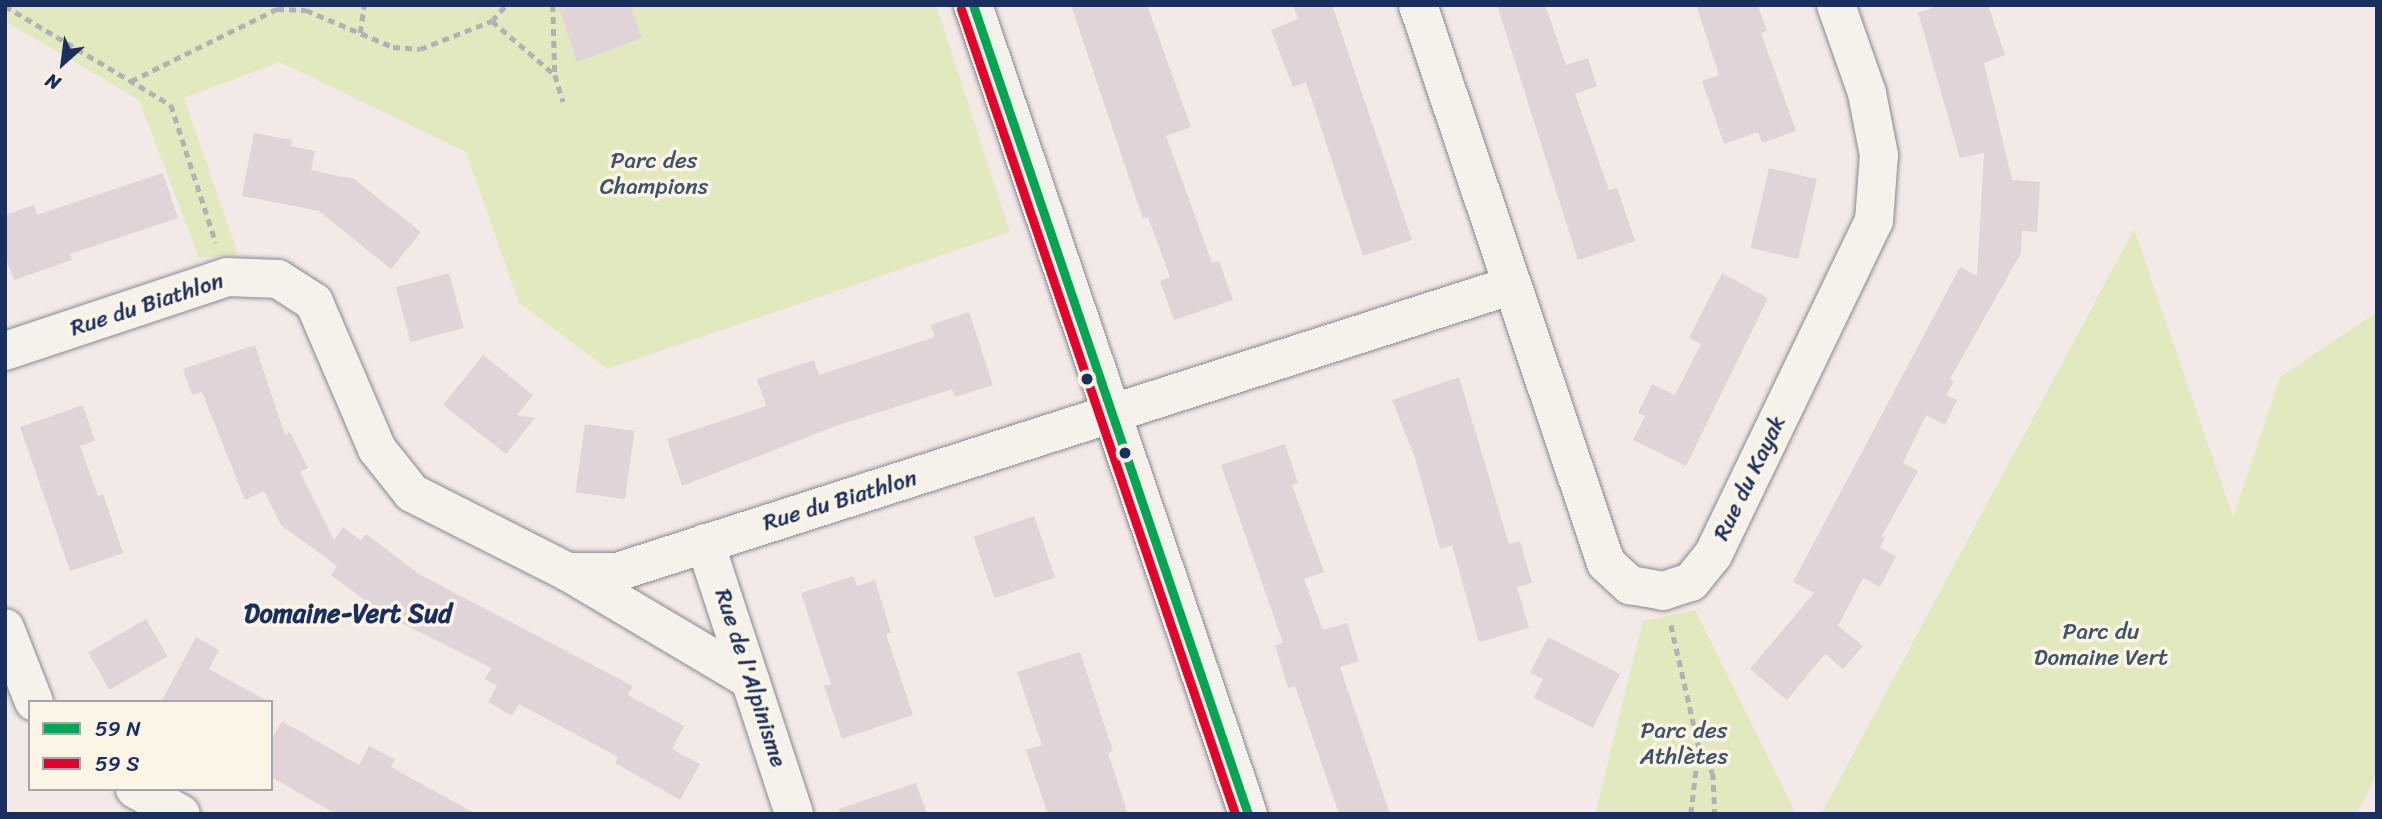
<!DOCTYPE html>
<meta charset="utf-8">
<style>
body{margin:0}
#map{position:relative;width:2382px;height:819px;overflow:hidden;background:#f3eae7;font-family:Sriracha,sans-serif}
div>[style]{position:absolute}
.green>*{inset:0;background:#e2e9be}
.building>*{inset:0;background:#e1d4d8;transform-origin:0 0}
.path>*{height:4.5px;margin-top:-2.25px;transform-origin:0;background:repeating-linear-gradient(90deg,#b2b2b4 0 7px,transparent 0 12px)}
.roads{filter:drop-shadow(0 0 2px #888890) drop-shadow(0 0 2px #888890)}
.street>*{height:38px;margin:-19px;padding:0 19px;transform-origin:19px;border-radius:19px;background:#f5f1eb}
.bus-1>*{height:9px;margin:-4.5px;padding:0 4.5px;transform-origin:4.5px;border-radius:4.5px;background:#00a651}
.bus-2>*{height:9px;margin:-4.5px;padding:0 4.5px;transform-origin:4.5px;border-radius:4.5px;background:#e4002b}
.dots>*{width:19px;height:19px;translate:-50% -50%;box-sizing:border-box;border:4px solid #fcf5e5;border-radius:50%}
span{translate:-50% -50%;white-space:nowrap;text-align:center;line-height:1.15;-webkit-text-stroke:7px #fcf5e5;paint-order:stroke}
.park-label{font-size:23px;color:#40546a}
.street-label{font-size:23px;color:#1b2f5e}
.quarter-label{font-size:26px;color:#1b2f5e;font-weight:700}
.frame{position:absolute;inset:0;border:7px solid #1b2f5e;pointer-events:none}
.legend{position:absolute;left:28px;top:700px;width:245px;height:91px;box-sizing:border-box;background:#fcf5e5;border:2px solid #a2a6af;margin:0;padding:9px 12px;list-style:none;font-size:21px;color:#1b2f5e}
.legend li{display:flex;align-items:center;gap:14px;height:35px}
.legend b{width:35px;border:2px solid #a2a6af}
.north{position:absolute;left:28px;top:28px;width:70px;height:70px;-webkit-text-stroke:5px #fcf5e5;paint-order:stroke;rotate:208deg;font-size:19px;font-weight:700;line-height:28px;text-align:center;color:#1b2f5e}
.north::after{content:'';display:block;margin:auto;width:24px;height:32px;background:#1b2f5e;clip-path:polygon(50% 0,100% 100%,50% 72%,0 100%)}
</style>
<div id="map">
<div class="green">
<i style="clip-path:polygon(5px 5px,936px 5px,1010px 232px,607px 369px,519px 303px,466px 152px,280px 62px,184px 98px,238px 254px,199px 258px,139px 100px,5px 21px)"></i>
<i style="clip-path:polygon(2134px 229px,2233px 517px,2280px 377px,2377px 312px,2377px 773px,2357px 814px,1821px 814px)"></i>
<i style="clip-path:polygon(1695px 610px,1796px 814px,1595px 814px,1643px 621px)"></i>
</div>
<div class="building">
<i style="clip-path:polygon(558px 5px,630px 5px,642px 38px,577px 62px)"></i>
<i style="clip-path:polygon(1071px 5px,1147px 5px,1191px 127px,1166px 136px,1212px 263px,1219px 261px,1233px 300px,1174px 320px,1160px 281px,1170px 277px,1148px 217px,1143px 219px)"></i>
<i style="clip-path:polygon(1293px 5px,1332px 5px,1412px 240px,1363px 256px,1306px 82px,1293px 87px,1271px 30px,1298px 19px)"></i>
<i style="clip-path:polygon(1497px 5px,1545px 5px,1566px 65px,1588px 58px,1597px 86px,1575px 94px,1609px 190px,1617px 188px,1635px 241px,1578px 260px)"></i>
<i style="clip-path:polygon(1696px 5px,1758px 5px,1767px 31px,1761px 33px,1796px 131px,1762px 143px,1758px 132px,1724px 144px,1702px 81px,1719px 75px)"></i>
<i style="clip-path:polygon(1940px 5px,1988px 5px,2005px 55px,1984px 63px,2012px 180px,2040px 182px,2037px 232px,2022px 231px,2021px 253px,1950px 379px,1954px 381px,1946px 395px,1957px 400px,1945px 425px,1926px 415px,1903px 463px,1918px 471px,1882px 536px,1885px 537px,1880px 548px,1896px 556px,1880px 587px,1863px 578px,1838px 626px,1863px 646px,1843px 669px,1825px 654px,1787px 700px,1750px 669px,1814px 593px,1793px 582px,1960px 267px,1977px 276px,1984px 153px,1960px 158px,1918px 13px)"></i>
<i style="clip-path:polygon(254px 133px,292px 140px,291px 146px,315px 151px,311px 170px,354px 179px,421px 232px,391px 269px,319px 211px,242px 196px)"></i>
<i style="left:1769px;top:168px;width:49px;height:82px;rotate:13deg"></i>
<i style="clip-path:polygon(163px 173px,178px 218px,70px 254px,72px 260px,14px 280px,5px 256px,5px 215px,34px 205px,37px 215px)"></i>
<i style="left:449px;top:273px;width:57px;height:55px;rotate:75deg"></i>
<i style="clip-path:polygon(1722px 273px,1768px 298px,1686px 466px,1633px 440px,1645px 416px,1638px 413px,1652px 384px,1675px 395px,1701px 344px,1689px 338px)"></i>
<i style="clip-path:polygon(969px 312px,993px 385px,955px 397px,952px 389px,836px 426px,682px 486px,667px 439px,766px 406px,757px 379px,814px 360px,819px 375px,935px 337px,931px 325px)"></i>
<i style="clip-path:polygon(255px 345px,285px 435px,290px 432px,308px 468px,300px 472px,334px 540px,343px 527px,361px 541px,366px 534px,419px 574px,633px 686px,628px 695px,684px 726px,672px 749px,700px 764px,680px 800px,615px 763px,618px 757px,519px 704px,512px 716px,488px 702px,497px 686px,485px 679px,491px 668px,385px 615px,331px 575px,337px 566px,281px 525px,264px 491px,245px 500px,202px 392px,192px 395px,183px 369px)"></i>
<i style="clip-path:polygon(483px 355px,533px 395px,517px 415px,535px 418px,506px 454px,443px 405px)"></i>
<i style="clip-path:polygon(1459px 377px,1509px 544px,1520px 541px,1532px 583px,1517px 587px,1529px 628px,1479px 642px,1452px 545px,1440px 549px,1415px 458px,1392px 400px)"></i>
<i style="clip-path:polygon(83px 405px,95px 441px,80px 446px,98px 496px,103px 494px,123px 553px,70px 571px,20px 427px)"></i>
<i style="left:585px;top:424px;width:50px;height:69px;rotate:8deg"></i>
<i style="clip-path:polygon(1285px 444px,1298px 483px,1292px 485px,1324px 572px,1304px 579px,1323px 630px,1347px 623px,1359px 661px,1340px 667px,1390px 814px,1339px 814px,1295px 686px,1288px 688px,1275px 645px,1283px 643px,1221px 465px)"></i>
<i style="left:1034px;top:516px;width:65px;height:64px;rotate:71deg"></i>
<i style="clip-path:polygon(853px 576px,857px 586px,875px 580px,891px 633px,886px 634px,913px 715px,842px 739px,824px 686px,831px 684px,801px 593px)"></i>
<i style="left:146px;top:619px;width:43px;height:67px;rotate:60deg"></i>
<i style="clip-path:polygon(196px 637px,219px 650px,209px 669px,269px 702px,161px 702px)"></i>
<i style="clip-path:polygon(1548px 637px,1620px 674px,1593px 728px,1534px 698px,1543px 679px,1530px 673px)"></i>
<i style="clip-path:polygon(1080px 652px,1113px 751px,1108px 753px,1128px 814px,1048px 814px,1026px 750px,1042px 745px,1017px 672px)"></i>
<i style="clip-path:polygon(282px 721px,359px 765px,369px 746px,395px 759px,391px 767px,476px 814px,336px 814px,271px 777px,271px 740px)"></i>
<i style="clip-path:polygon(916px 783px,927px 814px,840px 814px,839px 809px)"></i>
</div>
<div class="path">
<i style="left:553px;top:5px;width:70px;rotate:88.4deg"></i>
<i style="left:555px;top:75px;width:28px;rotate:73deg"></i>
<i style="left:5px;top:6px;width:193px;rotate:30.8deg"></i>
<i style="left:171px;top:105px;width:145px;rotate:71.9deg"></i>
<i style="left:492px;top:21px;width:83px;rotate:40.6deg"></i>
<i style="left:360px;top:33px;width:28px;rotate:-82deg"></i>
<i style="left:131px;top:81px;width:163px;rotate:-26.3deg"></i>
<i style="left:277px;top:9px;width:29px;rotate:2deg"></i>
<i style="left:306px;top:10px;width:95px;rotate:23deg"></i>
<i style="left:393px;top:47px;width:27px;rotate:4deg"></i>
<i style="left:420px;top:49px;width:77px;rotate:-21.3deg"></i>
<i style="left:492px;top:21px;width:21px;rotate:-49deg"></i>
<i style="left:1671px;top:625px;width:125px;rotate:77.1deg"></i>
<i style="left:1699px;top:747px;width:67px;rotate:96.8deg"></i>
<i style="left:1700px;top:748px;width:28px;rotate:63deg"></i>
<i style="left:1713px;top:773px;width:41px;rotate:87.2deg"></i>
</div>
<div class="roads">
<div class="street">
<i style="left:973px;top:5px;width:854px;rotate:71.23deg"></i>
<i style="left:1418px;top:5px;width:589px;rotate:71.38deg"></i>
<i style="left:1606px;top:563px;width:33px;rotate:43deg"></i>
<i style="left:1630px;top:585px;width:34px;rotate:10deg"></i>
<i style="left:1663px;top:591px;width:29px;rotate:-18deg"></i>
<i style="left:1691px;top:582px;width:35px;rotate:-51deg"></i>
<i style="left:1713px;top:555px;width:371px;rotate:-64.3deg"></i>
<i style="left:1874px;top:221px;width:66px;rotate:-85.7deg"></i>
<i style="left:1879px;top:155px;width:63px;rotate:-101deg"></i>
<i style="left:1867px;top:93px;width:93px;rotate:-109.4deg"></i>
<i style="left:5px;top:351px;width:234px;rotate:-18.4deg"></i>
<i style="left:227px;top:277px;width:51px;rotate:2.2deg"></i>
<i style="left:278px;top:279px;width:43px;rotate:32.6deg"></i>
<i style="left:314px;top:302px;width:160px;rotate:66.8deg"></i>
<i style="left:377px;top:449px;width:56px;rotate:51.5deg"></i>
<i style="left:412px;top:493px;width:175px;rotate:26.9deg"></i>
<i style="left:568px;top:572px;width:49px"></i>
<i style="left:617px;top:572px;width:938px;rotate:-17.76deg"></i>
<i style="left:705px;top:543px;width:285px;rotate:71.8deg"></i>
<i style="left:568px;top:572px;width:212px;rotate:30.7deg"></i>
<i style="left:5px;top:628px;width:79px;rotate:68.6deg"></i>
<i style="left:135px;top:789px;width:52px;rotate:28.5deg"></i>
</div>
</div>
<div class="bus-1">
<i style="left:973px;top:5px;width:854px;rotate:71.23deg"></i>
</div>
<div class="bus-2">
<i style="left:961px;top:9px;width:850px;rotate:71.2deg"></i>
</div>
<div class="dots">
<i style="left:1087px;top:379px;background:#1b2f5e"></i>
<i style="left:1125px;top:453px;background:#1b2f5e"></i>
</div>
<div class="park-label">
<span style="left:654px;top:174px">Parc des<br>Champions</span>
<span style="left:2101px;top:645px">Parc du<br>Domaine Vert</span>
<span style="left:1684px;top:744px">Parc des<br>Athlètes</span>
</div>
<div class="street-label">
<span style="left:147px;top:305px;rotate:-18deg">Rue du Biathlon</span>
<span style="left:1750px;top:478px;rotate:-64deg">Rue du Kayak</span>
<span style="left:840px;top:501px;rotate:-17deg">Rue du Biathlon</span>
<span style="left:750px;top:678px;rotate:72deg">Rue de l'Alpinisme</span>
</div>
<div class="quarter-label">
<span style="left:348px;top:614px">Domaine-Vert Sud</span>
</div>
<div class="frame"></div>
<ul class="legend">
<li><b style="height:9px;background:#00a651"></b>59 N</li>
<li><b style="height:9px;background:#e4002b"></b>59 S</li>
</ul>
<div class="north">N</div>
</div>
